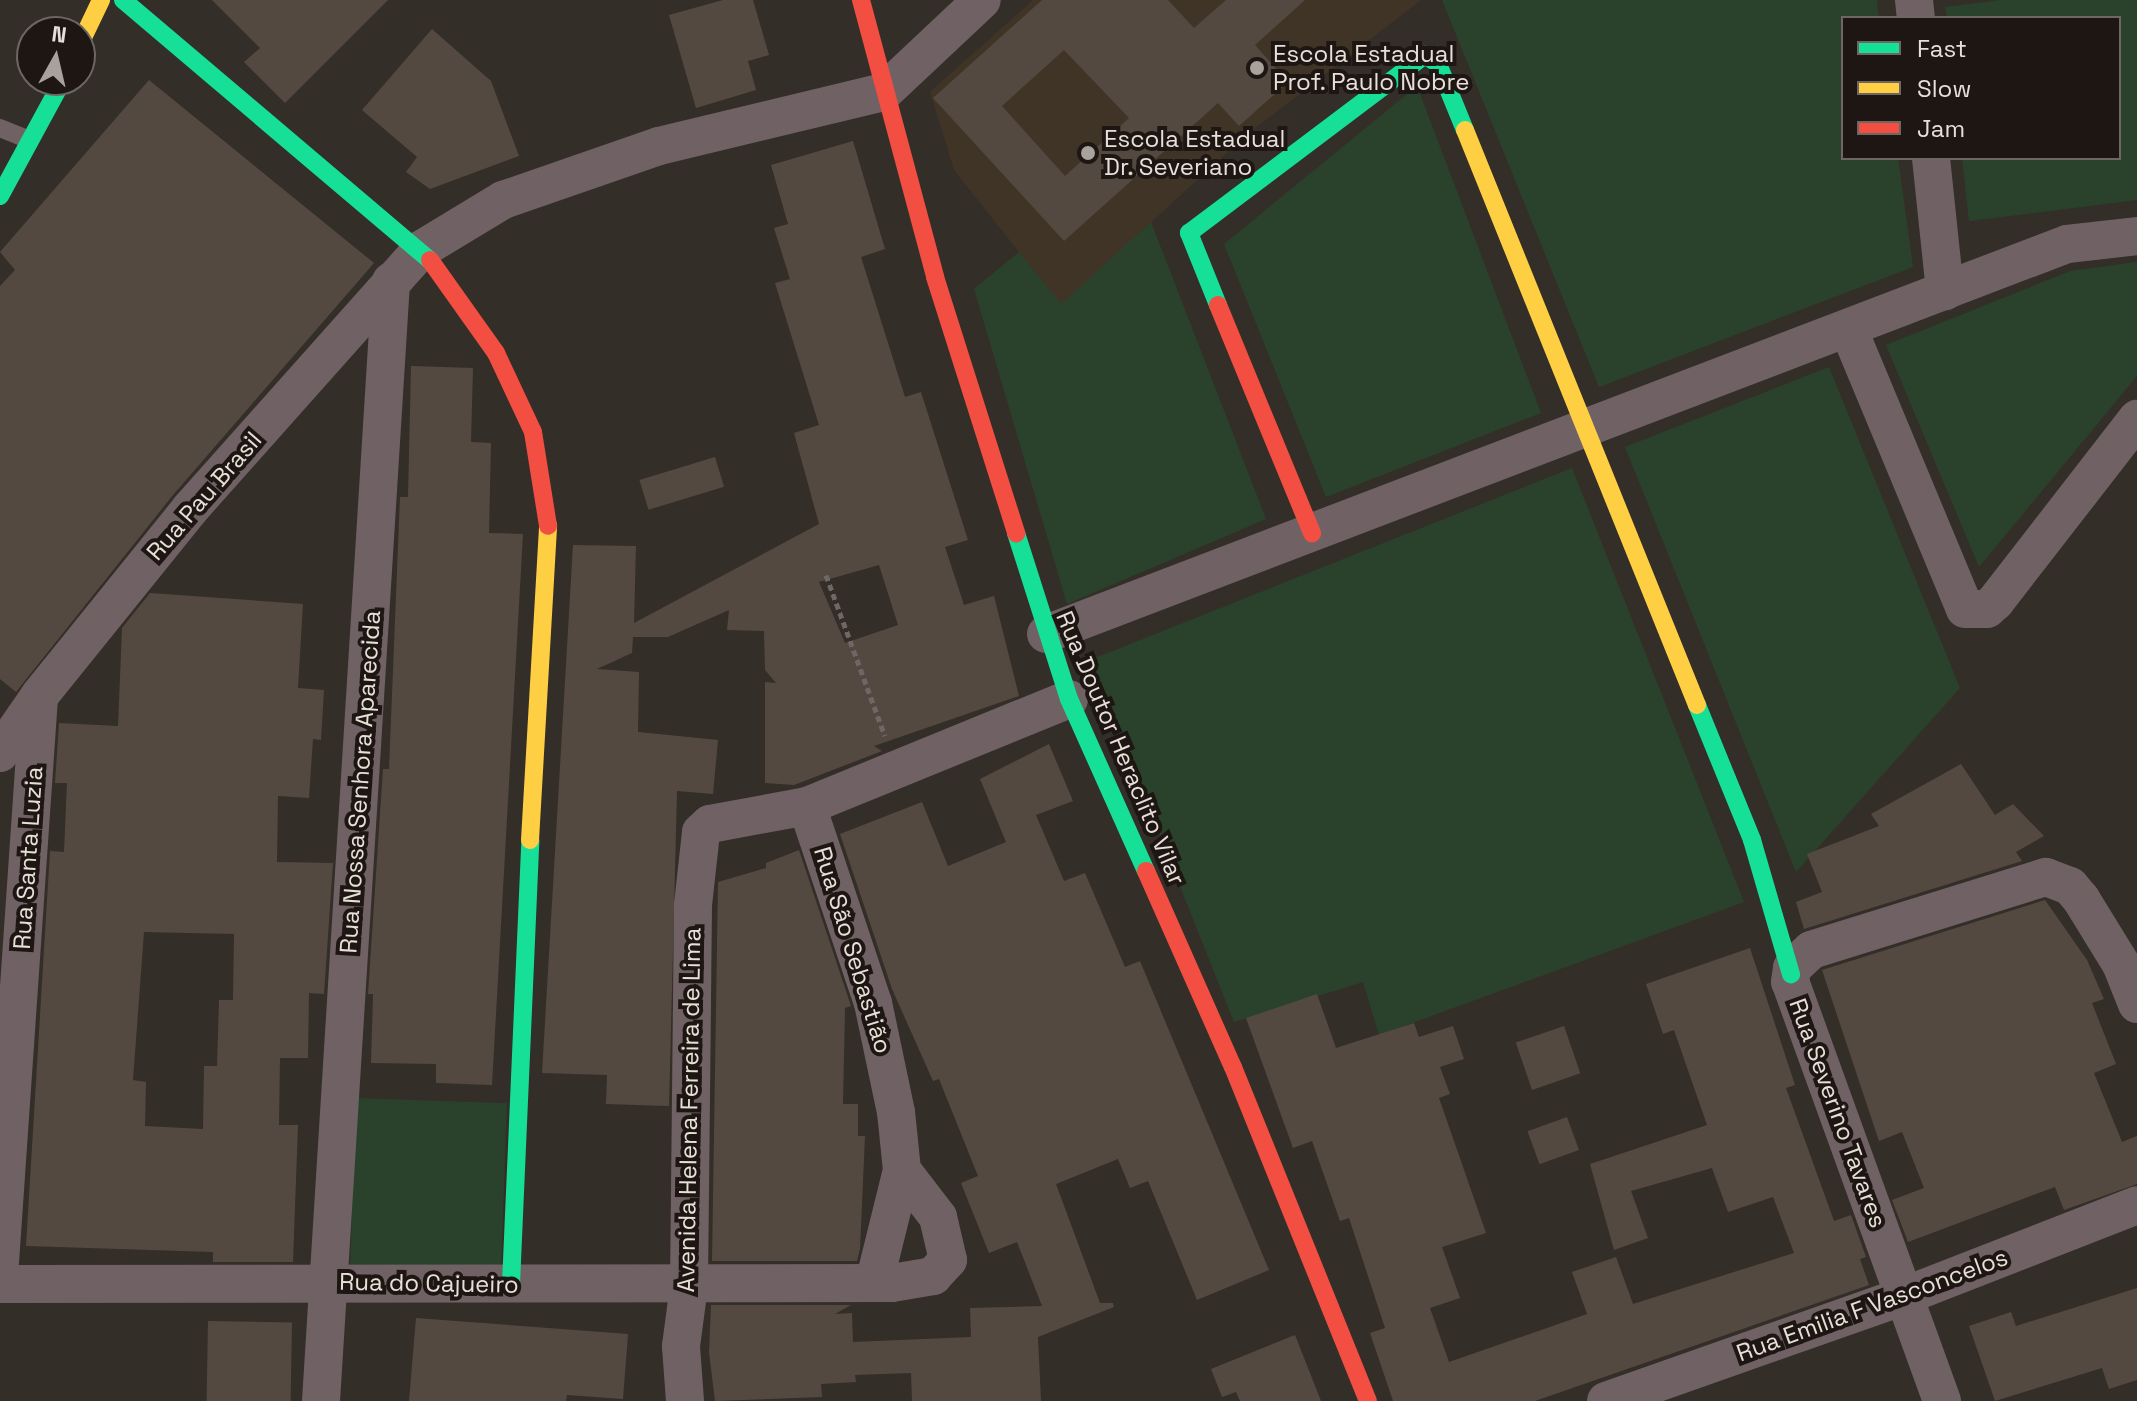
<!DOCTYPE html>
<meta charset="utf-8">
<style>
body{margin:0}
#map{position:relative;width:2137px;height:1401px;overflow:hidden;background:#342e28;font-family:"Space Grotesk",sans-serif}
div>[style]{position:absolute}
.education>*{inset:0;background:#403427}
.green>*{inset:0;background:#2a422b;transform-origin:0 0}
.building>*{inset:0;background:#544940;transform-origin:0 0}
.path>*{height:5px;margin-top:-2.5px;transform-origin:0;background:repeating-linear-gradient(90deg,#716666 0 6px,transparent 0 10px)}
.lane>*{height:18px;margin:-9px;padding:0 9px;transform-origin:9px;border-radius:9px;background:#706264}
.street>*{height:38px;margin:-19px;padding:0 19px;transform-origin:19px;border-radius:19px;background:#706264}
.fast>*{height:18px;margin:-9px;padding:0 9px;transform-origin:9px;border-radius:9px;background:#16e098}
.slow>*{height:18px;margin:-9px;padding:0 9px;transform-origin:9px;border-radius:9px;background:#ffcf43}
.jam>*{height:18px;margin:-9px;padding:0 9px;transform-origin:9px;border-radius:9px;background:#f24e42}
.dots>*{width:22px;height:22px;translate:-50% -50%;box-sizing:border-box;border:4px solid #1d1612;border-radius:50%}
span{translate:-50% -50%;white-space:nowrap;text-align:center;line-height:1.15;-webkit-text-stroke:8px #1d1612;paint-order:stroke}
.poi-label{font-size:24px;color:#e8dfd9}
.left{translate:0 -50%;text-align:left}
.street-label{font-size:24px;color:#e8dfd9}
.legend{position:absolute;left:1841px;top:16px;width:280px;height:144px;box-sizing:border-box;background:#1d1612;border:2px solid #6e6662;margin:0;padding:10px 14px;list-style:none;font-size:24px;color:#e8dfd9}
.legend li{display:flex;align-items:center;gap:16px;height:40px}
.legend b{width:40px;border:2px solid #6e6662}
.north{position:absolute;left:16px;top:16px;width:80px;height:80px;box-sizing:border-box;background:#1d1612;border:2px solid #6e6662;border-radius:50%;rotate:8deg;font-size:22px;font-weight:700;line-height:32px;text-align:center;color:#e8dfd9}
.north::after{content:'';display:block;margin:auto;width:28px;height:36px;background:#a9a19b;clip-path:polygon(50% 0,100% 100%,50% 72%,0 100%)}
</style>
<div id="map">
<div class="education">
<i style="clip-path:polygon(1033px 0,1421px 0,1245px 136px,1061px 305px,954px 170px,930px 92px)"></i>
</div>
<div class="green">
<i style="clip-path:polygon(1442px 0,1877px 0,1879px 18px,1843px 18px,1843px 158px,1898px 158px,1913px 267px,1599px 387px)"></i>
<i style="clip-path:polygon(2001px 0,2137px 0,2137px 200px,1969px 221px,1962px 158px,2119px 158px,2119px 18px,1947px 18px,1945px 7px)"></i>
<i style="clip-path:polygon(1417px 86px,1541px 413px,1326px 497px,1224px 244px)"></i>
<i style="clip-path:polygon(1151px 222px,1266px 519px,1067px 604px,974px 289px,1019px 252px,1061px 304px)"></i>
<i style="clip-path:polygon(2137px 262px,2137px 376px,1979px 567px,1886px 345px,2070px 271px)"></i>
<i style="clip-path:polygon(1829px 367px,1960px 688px,1796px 872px,1625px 447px)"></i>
<i style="clip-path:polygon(1572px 468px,1744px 902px,1379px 1035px,1363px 982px,1234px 1022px,1090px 660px)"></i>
<i style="left:356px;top:1098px;width:151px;height:173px;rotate:2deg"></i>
</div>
<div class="building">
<i style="clip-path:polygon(212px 0,388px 0,285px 103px,244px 62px,260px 48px)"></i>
<i style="clip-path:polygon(723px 0,753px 0,769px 55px,748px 61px,756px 90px,696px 108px,669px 15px)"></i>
<i style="clip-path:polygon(evenodd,1042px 0,1168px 0,1194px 28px,1226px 0,1305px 0,1255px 45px,1288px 82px,1239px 126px,1218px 103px,1064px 241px,933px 98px,1042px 0,1064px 50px,1129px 118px,1065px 176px,1002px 106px,1064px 50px)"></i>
<i style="clip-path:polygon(432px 29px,491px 81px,519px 156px,430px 189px,406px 172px,417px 157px,362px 110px)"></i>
<i style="clip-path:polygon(149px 80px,374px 263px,173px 495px,16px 692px,0 679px,0 286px,15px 270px,0 252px)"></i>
<i style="clip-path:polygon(evenodd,853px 141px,885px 249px,861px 257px,905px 397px,921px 392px,968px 540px,945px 547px,964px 605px,994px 596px,1019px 696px,874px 746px,882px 751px,794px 785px,765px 783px,765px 682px,776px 683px,765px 670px,764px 631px,727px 630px,729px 610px,668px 637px,633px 637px,632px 653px,597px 669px,639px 672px,638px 732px,718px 740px,713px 794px,677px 791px,669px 1106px,606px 1104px,607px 1075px,542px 1073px,573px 545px,636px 546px,634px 623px,819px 524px,794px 433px,819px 425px,775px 283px,790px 279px,774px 228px,788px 224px,771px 165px,853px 141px,879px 565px,898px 625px,845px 643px,819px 582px,879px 565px)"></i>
<i style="clip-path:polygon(411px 366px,473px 368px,471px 442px,491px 443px,489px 533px,523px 534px,492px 1085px,436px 1083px,436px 1064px,371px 1063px,373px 994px,368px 994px,383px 769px,389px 769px,400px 497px,408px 497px)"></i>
<i style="left:715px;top:457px;width:31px;height:79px;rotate:73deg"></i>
<i style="clip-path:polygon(evenodd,150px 593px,303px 604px,298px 688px,324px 690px,321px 740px,313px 739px,309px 798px,278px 796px,277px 862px,333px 863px,324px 994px,309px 993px,308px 1058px,280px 1058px,279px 1125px,298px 1125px,293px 1262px,213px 1262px,213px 1252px,26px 1246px,50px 851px,64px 852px,67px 783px,55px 783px,59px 723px,118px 726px,122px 628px,150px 593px,144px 932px,234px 934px,233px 1000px,219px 1000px,217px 1066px,204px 1066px,203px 1129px,145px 1126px,146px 1082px,133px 1080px,144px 932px)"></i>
<i style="clip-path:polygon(1049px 744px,1073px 801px,1036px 815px,1064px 881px,1085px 873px,1125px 967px,1140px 961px,1269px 1270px,1197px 1300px,1148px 1181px,1130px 1188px,1118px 1159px,1056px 1184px,1100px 1303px,1113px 1303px,1114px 1307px,1038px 1337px,1041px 1401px,912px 1401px,911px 1373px,855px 1375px,856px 1382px,821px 1384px,822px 1397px,715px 1401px,709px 1352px,711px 1305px,851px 1305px,835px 1314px,852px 1313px,853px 1342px,971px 1337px,970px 1308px,1042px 1306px,1017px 1242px,989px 1253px,961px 1183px,978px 1176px,939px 1079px,933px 1081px,892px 989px,840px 834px,922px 802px,948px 866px,1006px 842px,980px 779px)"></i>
<i style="clip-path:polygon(1961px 764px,1995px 815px,2013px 804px,2044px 836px,2016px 852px,2022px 861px,1804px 929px,1796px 902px,1822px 892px,1807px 854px,1879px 826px,1871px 814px)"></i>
<i style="clip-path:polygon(799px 850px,851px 1006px,845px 1008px,843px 1104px,858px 1104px,858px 1136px,865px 1136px,860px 1249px,857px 1261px,712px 1261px,718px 882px,766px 868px,766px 863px)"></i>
<i style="clip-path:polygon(2045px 900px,2087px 960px,2104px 999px,2092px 1003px,2116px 1064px,2094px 1073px,2122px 1142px,2137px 1136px,2137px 1184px,2064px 1210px,2055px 1187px,1908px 1242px,1892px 1200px,1924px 1188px,1902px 1132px,1879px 1141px,1822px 970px)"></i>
<i style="clip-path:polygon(1750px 948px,1795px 1085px,1786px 1088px,1834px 1221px,1851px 1215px,1866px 1257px,1860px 1259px,1869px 1285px,1535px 1401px,1393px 1401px,1370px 1333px,1385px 1328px,1349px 1218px,1340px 1221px,1312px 1141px,1293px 1148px,1246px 1018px,1317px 994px,1336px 1048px,1414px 1023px,1419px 1037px,1453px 1026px,1464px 1059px,1440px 1067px,1450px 1094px,1439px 1098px,1486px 1233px,1442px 1247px,1460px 1298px,1430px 1308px,1449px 1362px,1587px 1314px,1572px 1272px,1616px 1257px,1633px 1304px,1794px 1253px,1773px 1197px,1728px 1212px,1712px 1168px,1631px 1191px,1648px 1238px,1614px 1250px,1590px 1164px,1707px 1125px,1674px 1030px,1663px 1034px,1646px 984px)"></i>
<i style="left:1564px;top:1026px;width:50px;height:51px;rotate:71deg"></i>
<i style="left:1567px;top:1117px;width:35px;height:42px;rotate:70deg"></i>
<i style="clip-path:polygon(2137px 1288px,2137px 1380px,2109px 1389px,2102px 1368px,1995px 1401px,1969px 1326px,2011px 1312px,2016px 1326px)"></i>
<i style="clip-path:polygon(416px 1318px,628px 1334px,623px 1399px,567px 1395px,566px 1401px,409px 1401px)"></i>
<i style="left:208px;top:1321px;width:84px;height:80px;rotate:1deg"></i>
<i style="clip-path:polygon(1295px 1335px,1321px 1401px,1240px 1401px,1236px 1392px,1222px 1397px,1211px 1369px)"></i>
</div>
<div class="path">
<i style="left:826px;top:575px;width:171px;rotate:69.9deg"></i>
</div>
<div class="lane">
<i style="left:0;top:128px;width:31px;rotate:22deg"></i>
</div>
<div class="street">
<i style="left:1914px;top:0;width:18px;rotate:84deg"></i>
<i style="left:1931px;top:158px;width:134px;rotate:84deg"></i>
<i style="left:1848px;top:328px;width:304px;rotate:67.4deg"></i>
<i style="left:1965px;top:609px;width:22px"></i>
<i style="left:1987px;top:609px;width:11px;rotate:-41deg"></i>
<i style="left:1995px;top:602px;width:232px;rotate:-52.2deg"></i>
<i style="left:1046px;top:634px;width:1093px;rotate:-20.91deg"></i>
<i style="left:2067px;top:244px;width:70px;rotate:-6.5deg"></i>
<i style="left:0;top:753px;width:70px;rotate:-55.4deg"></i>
<i style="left:40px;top:695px;width:239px;rotate:-51.1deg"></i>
<i style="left:190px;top:509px;width:348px;rotate:-48.3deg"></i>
<i style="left:422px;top:249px;width:95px;rotate:-31.2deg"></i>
<i style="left:503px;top:200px;width:165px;rotate:-19.1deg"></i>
<i style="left:659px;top:146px;width:231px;rotate:-13.5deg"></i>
<i style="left:884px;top:92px;width:134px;rotate:-43.2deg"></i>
<i style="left:807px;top:806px;width:208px;rotate:71.5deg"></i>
<i style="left:873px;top:1003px;width:111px;rotate:78.1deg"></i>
<i style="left:896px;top:1112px;width:58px;rotate:84.1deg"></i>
<i style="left:902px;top:1170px;width:116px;rotate:103.9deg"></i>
<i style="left:0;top:1262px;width:566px;rotate:-86.05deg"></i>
<i style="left:0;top:1284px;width:892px;rotate:-0.06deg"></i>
<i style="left:892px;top:1283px;width:42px;rotate:-9.7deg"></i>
<i style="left:933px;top:1276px;width:22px;rotate:-47deg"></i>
<i style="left:948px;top:1260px;width:44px;rotate:-103.1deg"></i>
<i style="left:938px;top:1217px;width:59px;rotate:-127.5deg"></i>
<i style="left:321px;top:1401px;width:1122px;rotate:-86.42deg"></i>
<i style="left:685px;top:1401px;width:55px;rotate:-94.2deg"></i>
<i style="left:681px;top:1346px;width:61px;rotate:-82.4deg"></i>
<i style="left:689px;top:1286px;width:381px;rotate:-89.4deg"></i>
<i style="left:693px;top:905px;width:73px;rotate:-83.7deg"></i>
<i style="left:701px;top:832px;width:12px;rotate:-42deg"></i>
<i style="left:710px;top:824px;width:99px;rotate:-10.5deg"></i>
<i style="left:807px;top:806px;width:283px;rotate:-22.2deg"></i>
<i style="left:1606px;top:1401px;width:316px;rotate:-19.4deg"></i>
<i style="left:1904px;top:1296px;width:250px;rotate:-21.3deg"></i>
<i style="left:1942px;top:1401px;width:446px;rotate:-109.9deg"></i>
<i style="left:1790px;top:982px;width:14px;rotate:-82deg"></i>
<i style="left:1792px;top:968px;width:26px;rotate:-43deg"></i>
<i style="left:1811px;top:950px;width:246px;rotate:-17.3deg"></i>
<i style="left:2046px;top:877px;width:26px;rotate:21deg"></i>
<i style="left:2070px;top:886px;width:17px;rotate:50deg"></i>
<i style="left:2081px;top:899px;width:76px;rotate:58.4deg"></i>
<i style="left:2121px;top:964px;width:43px;rotate:68.2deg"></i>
</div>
<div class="fast">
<i style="left:123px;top:0;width:402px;rotate:40.3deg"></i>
<i style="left:0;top:196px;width:132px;rotate:-61.5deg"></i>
<i style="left:1218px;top:305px;width:78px;rotate:-111.9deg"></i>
<i style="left:1189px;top:233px;width:296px;rotate:-37deg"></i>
<i style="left:1425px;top:55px;width:16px;rotate:35deg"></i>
<i style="left:1438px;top:64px;width:71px;rotate:67.8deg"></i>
<i style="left:1016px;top:533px;width:174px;rotate:72.3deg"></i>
<i style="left:1069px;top:699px;width:188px;rotate:65.9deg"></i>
<i style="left:1697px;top:705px;width:146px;rotate:67.8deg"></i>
<i style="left:1752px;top:840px;width:140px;rotate:73.8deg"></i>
<i style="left:511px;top:1284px;width:444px;rotate:-87.5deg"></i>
</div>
<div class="slow">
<i style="left:80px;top:44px;width:49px;rotate:-64.5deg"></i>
<i style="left:1465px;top:130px;width:620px;rotate:68.03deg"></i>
<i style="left:530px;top:840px;width:315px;rotate:-86.7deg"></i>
</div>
<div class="jam">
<i style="left:861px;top:0;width:287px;rotate:75deg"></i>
<i style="left:935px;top:277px;width:269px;rotate:72.4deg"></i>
<i style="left:430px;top:260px;width:114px;rotate:54.6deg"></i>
<i style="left:496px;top:353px;width:87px;rotate:64.9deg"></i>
<i style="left:533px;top:432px;width:95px;rotate:80.9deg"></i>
<i style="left:1218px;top:305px;width:247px;rotate:67.6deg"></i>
<i style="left:1146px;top:871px;width:214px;rotate:66.1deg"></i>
<i style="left:1233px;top:1067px;width:360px;rotate:68deg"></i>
</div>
<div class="dots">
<i style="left:1257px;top:68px;background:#a9a19b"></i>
<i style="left:1088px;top:153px;background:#a9a19b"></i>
</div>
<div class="poi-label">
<span class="left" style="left:1273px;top:68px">Escola Estadual<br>Prof. Paulo Nobre</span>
<span class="left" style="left:1104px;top:153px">Escola Estadual<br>Dr. Severiano</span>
</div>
<div class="street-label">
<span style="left:204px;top:496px;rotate:-49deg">Rua Pau Brasil</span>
<span style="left:1121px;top:748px;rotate:67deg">Rua Doutor Heraclito Vilar</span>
<span style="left:360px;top:782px;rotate:-86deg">Rua Nossa Senhora Aparecida</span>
<span style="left:28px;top:858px;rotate:-86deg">Rua Santa Luzia</span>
<span style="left:853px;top:950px;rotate:73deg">Rua São Sebastião</span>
<span style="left:689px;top:1110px;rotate:-89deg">Avenida Helena Ferreira de Lima</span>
<span style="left:1838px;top:1113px;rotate:70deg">Rua Severino Tavares</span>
<span style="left:429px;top:1283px;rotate:1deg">Rua do Cajueiro</span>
<span style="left:1872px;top:1305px;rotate:-20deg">Rua Emilia F Vasconcelos</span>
</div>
<ul class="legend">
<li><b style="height:10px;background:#16e098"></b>Fast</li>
<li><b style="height:10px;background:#ffcf43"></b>Slow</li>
<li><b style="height:10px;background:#f24e42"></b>Jam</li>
</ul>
<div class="north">N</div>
</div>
